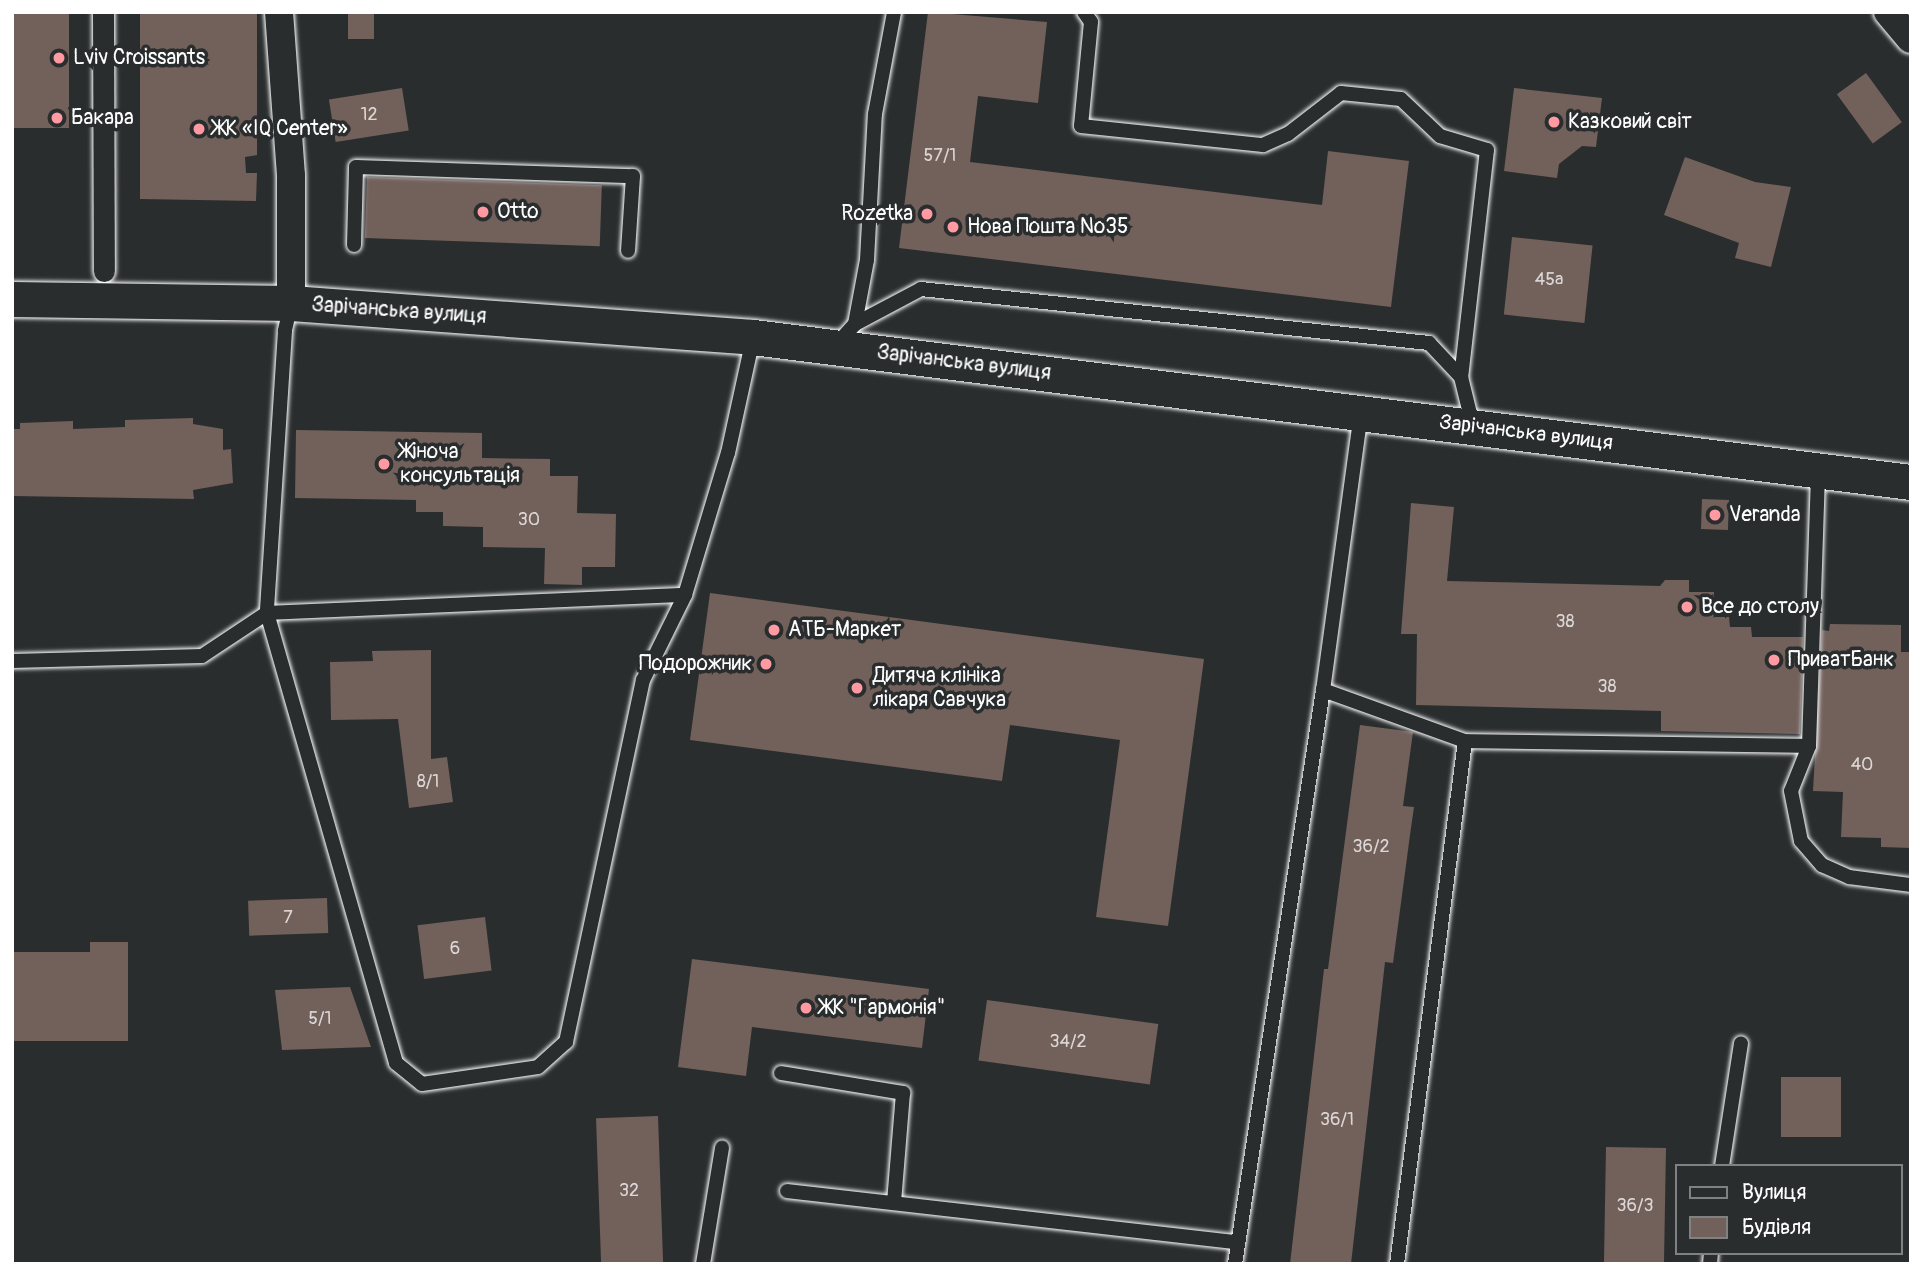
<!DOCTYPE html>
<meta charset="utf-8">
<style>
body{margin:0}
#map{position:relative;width:1923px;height:1276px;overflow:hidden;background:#2a2d2e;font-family:Pangolin,sans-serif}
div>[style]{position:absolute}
.building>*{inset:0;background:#72605b;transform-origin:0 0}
.roads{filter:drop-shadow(0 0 2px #fff) drop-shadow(0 0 2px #fff)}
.service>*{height:14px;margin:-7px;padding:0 7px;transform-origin:7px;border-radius:7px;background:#2a2d2e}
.pedestrian>*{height:21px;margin:-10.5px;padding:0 10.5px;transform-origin:10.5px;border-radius:10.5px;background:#2a2d2e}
.minor>*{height:28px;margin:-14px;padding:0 14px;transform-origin:14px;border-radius:14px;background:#2a2d2e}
.tertiary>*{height:35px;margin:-17.5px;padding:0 17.5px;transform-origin:17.5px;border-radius:17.5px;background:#2a2d2e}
.dots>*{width:19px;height:19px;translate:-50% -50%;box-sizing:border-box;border:4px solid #2a2d2e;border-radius:50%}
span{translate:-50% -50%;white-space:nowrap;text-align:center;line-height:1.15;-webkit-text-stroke:7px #2a2d2e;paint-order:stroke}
.number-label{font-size:18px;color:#dcd7d6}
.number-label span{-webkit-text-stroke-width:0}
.poi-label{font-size:21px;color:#fff}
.left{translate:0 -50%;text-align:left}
.right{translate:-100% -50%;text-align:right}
.street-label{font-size:21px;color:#fff}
.frame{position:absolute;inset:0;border:14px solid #fff;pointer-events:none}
.legend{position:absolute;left:1675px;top:1164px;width:228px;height:91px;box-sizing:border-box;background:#2a2d2e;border:2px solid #7f8182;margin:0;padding:9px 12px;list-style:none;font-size:21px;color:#fff}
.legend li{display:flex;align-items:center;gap:14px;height:35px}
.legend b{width:35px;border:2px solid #7f8182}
</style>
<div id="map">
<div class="building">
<i style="left:12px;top:12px;width:57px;height:116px"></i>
<i style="clip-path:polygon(140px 12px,257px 12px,257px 155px,245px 157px,246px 173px,257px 173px,256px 201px,140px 199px)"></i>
<i style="left:348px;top:12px;width:26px;height:27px"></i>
<i style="clip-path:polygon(928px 12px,1047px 22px,1038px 103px,978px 96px,970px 162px,1322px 205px,1328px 151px,1409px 161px,1391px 307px,899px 248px)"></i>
<i style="left:1866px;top:73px;width:61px;height:36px;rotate:54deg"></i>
<i style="left:402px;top:88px;width:43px;height:74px;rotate:81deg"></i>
<i style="clip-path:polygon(1514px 88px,1602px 98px,1596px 147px,1582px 146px,1559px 164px,1557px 178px,1504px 171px)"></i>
<i style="clip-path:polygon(1685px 157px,1755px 182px,1791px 187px,1771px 267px,1735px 258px,1739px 243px,1664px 215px)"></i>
<i style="left:367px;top:177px;width:235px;height:61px;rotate:2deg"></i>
<i style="left:1512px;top:237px;width:81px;height:78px;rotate:6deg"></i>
<i style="clip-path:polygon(193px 418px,193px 424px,223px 429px,223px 450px,231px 449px,233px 483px,193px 490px,194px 499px,12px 496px,12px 429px,20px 429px,20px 423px,73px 421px,73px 429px,125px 427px,125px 420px)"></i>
<i style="clip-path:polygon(296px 430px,482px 433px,482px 458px,550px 459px,550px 476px,578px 476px,577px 513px,616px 514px,615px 567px,582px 567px,582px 585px,544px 584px,545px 548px,483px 547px,483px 527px,443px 526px,443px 512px,416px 512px,416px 500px,295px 498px)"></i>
<i style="left:1702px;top:499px;width:27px;height:30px;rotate:2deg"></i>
<i style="clip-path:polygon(1411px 503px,1454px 507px,1447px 581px,1660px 586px,1665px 580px,1689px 580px,1689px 592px,1714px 592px,1714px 617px,1729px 617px,1730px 627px,1751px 627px,1752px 637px,1803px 637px,1800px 734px,1661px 731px,1661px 711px,1416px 705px,1417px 634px,1401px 634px)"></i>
<i style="clip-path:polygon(710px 593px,1204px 659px,1168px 926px,1096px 917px,1120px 740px,1010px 725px,1002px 781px,690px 740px)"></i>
<i style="clip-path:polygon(1830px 624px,1901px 625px,1901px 652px,1911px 652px,1911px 848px,1881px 847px,1881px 838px,1841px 837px,1843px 792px,1813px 791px,1822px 630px,1829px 631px)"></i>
<i style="clip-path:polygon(431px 650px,431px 759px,447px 757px,453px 802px,409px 808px,398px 719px,331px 720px,330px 662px,373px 661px,372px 651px)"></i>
<i style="clip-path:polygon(1360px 725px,1413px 732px,1403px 806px,1414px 807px,1410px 835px,1393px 963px,1385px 962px,1351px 1264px,1290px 1264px,1324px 969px,1328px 969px)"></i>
<i style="left:327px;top:898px;width:35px;height:79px;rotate:88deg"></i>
<i style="left:485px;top:917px;width:54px;height:68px;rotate:83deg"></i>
<i style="clip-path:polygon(90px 942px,128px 942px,128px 1041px,12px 1041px,12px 952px,90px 952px)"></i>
<i style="clip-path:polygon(692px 959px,929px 989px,922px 1048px,752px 1027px,746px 1076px,678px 1067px)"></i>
<i style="clip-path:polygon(350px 987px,371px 1047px,282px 1050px,275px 990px)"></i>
<i style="left:987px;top:1000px;width:173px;height:61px;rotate:8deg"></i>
<i style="left:1781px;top:1077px;width:60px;height:60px"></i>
<i style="left:658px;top:1116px;width:148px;height:62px;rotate:88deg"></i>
<i style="left:1606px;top:1147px;width:60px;height:117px;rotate:1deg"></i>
</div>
<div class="roads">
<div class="service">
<i style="left:1084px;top:12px;width:12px;rotate:55deg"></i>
<i style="left:1091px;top:22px;width:104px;rotate:95.5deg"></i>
<i style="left:1081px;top:126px;width:183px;rotate:6deg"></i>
<i style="left:1263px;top:145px;width:27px;rotate:-24deg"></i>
<i style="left:1288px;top:134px;width:67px;rotate:-37.7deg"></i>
<i style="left:1341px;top:93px;width:60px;rotate:5.7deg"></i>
<i style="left:1401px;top:99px;width:54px;rotate:43.5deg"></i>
<i style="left:1440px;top:136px;width:49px;rotate:16.6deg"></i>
<i style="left:1487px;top:150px;width:228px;rotate:96.5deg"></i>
<i style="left:354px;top:245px;width:78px;rotate:-88.5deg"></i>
<i style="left:356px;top:167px;width:277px;rotate:1.9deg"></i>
<i style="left:633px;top:176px;width:75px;rotate:93.8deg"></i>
<i style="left:291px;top:304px;width:28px;rotate:103deg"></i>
<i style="left:285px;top:331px;width:283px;rotate:93.7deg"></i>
<i style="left:267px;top:613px;width:468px;rotate:74deg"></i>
<i style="left:396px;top:1063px;width:33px;rotate:39deg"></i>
<i style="left:422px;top:1084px;width:117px;rotate:-8.3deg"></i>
<i style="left:538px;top:1067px;width:38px;rotate:-42deg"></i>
<i style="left:566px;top:1042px;width:370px;rotate:-78deg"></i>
<i style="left:643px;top:680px;width:95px;rotate:-63.7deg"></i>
<i style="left:855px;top:324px;width:65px;rotate:-79.4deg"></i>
<i style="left:867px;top:260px;width:146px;rotate:-86.9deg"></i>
<i style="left:875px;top:114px;width:104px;rotate:-79.4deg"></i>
<i style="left:836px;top:345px;width:28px;rotate:-48deg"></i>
<i style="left:855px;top:324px;width:75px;rotate:-27.9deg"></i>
<i style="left:921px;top:289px;width:511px;rotate:6.07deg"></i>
<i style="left:1429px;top:343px;width:47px;rotate:46.7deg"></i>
<i style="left:1461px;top:377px;width:50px;rotate:76.2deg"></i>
<i style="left:1361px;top:413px;width:280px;rotate:97.8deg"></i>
<i style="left:1323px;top:690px;width:151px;rotate:19.8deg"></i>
<i style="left:1465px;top:741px;width:344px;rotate:0.8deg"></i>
<i style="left:1809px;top:746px;width:275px;rotate:-88.1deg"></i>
<i style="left:12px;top:661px;width:190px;rotate:-1.5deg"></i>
<i style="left:202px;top:656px;width:78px;rotate:-33.5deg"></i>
<i style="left:267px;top:613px;width:418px;rotate:-2.5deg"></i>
<i style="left:685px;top:595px;width:148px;rotate:-73.2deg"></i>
<i style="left:728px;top:453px;width:118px;rotate:-77.7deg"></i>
<i style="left:1809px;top:746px;width:48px;rotate:111.8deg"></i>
<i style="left:1791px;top:791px;width:51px;rotate:78.7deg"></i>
<i style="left:1801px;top:841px;width:32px;rotate:49deg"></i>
<i style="left:1822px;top:865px;width:30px;rotate:24deg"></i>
<i style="left:1849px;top:877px;width:63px;rotate:7.4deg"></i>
<i style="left:781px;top:1073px;width:124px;rotate:9.3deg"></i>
<i style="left:903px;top:1093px;width:110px;rotate:94.7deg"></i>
<i style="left:1722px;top:1166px;width:124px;rotate:-81.2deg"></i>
<i style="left:787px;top:1191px;width:454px;rotate:6.5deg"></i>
<i style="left:703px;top:1264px;width:118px;rotate:-80.7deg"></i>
<i style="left:1235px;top:1264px;width:581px;rotate:-81.28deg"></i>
<i style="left:1397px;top:1264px;width:527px;rotate:-82.59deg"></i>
<i style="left:1710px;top:1264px;width:11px;rotate:-85deg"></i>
</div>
<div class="pedestrian">
<i style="left:103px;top:12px;width:259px;rotate:89.8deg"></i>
</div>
<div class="minor">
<i style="left:279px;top:12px;width:164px;rotate:85.8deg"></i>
<i style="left:291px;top:176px;width:127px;rotate:90deg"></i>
<i style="left:1888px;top:12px;width:35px;rotate:50deg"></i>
</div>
<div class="tertiary">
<i style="left:12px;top:299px;width:279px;rotate:0.8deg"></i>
<i style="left:291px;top:303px;width:463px;rotate:4.2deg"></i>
<i style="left:753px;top:337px;width:1167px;rotate:7.14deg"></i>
</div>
</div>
<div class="dots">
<i style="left:59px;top:58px;background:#ff9aa2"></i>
<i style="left:57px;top:118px;background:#ff9aa2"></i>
<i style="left:1554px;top:122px;background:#ff9aa2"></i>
<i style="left:199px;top:129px;background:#ff9aa2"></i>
<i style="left:483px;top:212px;background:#ff9aa2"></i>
<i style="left:927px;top:214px;background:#ff9aa2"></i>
<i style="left:953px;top:227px;background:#ff9aa2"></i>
<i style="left:384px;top:464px;background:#ff9aa2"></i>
<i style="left:1715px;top:515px;background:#ff9aa2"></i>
<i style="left:1687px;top:607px;background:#ff9aa2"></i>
<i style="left:774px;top:630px;background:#ff9aa2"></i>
<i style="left:1774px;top:660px;background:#ff9aa2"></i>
<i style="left:766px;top:664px;background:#ff9aa2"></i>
<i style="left:857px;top:688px;background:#ff9aa2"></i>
<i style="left:806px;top:1008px;background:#ff9aa2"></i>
</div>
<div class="number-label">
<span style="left:369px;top:115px">12</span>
<span style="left:940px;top:156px">57/1</span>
<span style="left:1549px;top:280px">45а</span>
<span style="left:529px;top:520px">30</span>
<span style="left:1565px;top:622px">38</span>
<span style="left:1607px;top:687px">38</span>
<span style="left:1862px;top:765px">40</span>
<span style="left:428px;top:782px">8/1</span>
<span style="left:1371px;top:847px">36/2</span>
<span style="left:288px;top:918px">7</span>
<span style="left:455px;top:949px">6</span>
<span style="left:320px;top:1019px">5/1</span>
<span style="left:1068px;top:1042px">34/2</span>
<span style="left:1337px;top:1120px">36/1</span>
<span style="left:629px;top:1191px">32</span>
<span style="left:1635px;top:1206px">36/3</span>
</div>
<div class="poi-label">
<span class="left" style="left:73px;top:58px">Lviv Croissants</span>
<span class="left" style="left:71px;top:118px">Бакара</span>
<span class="left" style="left:1568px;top:122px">Казковий світ</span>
<span class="left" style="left:213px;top:129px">ЖК «IQ Center»</span>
<span class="left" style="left:497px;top:212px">Otto</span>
<span class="right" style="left:913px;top:214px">Rozetka</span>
<span class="left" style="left:967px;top:227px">Нова Пошта №35</span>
<span class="left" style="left:400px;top:464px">Жіноча<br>консультація</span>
<span class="left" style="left:1729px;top:515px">Veranda</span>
<span class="left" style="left:1701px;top:607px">Все до столу</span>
<span class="left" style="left:788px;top:630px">АТБ-Маркет</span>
<span class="left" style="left:1788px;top:660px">ПриватБанк</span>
<span class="right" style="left:752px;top:664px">Подорожник</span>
<span class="left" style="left:873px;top:688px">Дитяча клініка<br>лікаря Савчука</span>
<span class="left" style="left:820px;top:1008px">ЖК "Гармонія"</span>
</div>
<div class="street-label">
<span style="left:399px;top:311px;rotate:4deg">Зарічанська вулиця</span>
<span style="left:964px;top:363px;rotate:7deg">Зарічанська вулиця</span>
<span style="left:1526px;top:433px;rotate:7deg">Зарічанська вулиця</span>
</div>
<div class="frame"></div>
<ul class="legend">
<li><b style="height:9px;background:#2a2d2e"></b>Вулиця</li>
<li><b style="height:19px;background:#72605b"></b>Будівля</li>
</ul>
</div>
